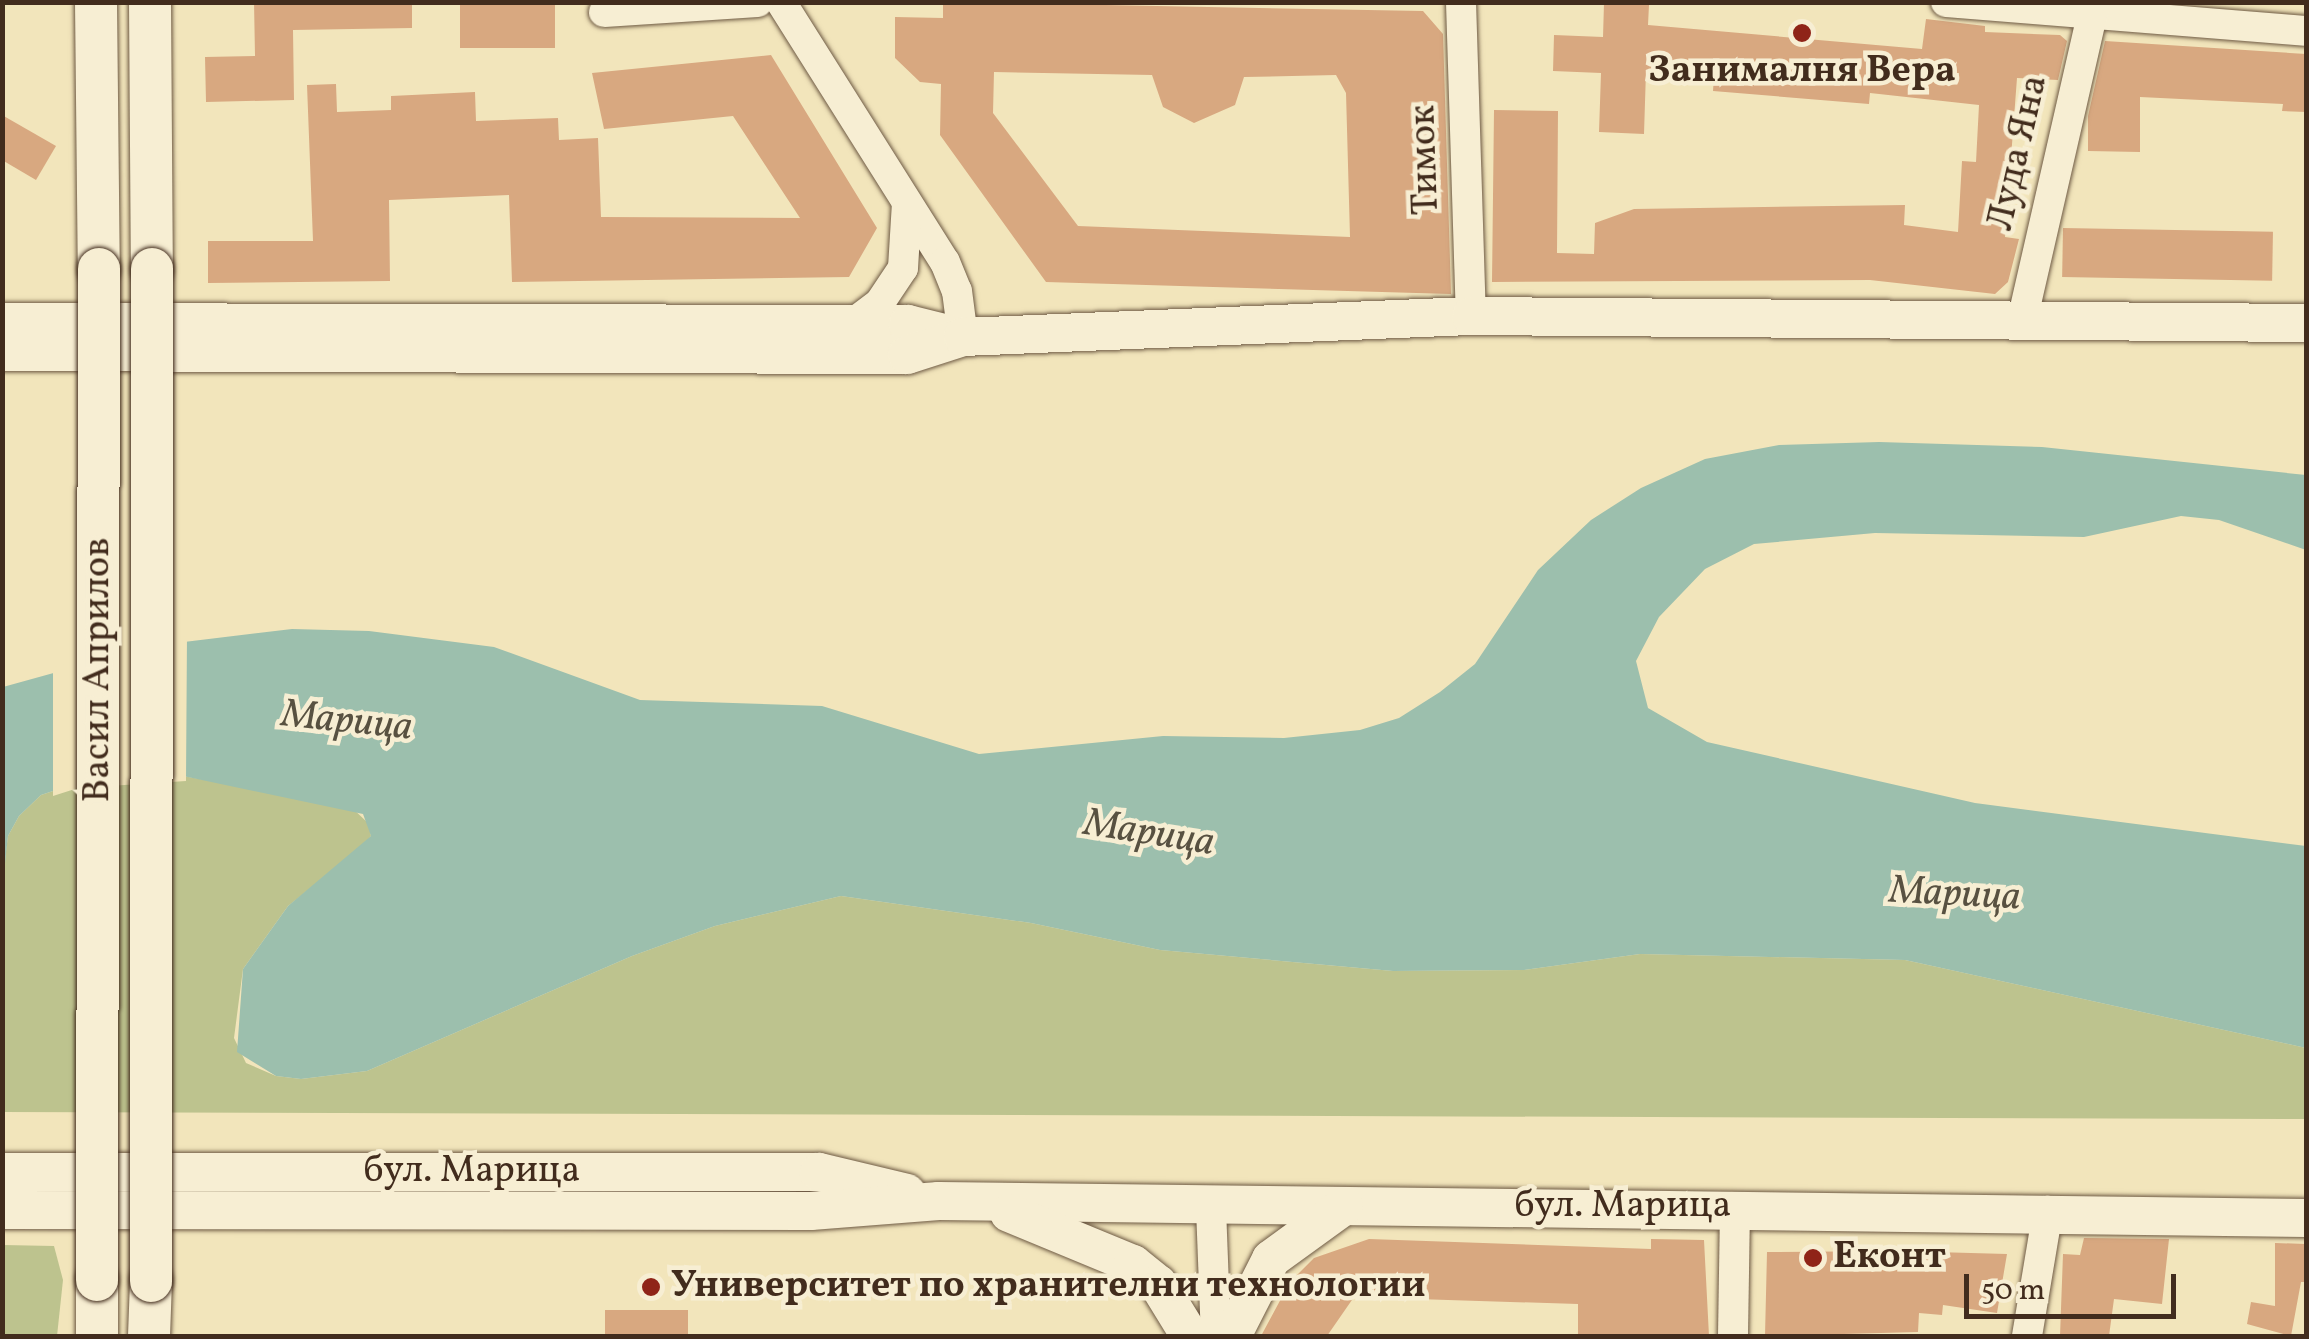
<!DOCTYPE html>
<meta charset="utf-8">
<style>
body{margin:0}
#map{position:relative;width:2309px;height:1339px;overflow:hidden;background:#f2e5bb;font-family:Vollkorn,serif}
div>[style]{position:absolute}
.green>*{inset:0;background:#bdc38e}
.water>*{inset:0;background:#9cbfad}
.pier>*{inset:0;background:#f2e5bb}
.building>*{inset:0;background:#d8a880;transform-origin:0 0}
.roads{filter:drop-shadow(0 0 2px #6e5a44) drop-shadow(0 0 2px #6e5a44)}
.minor>*{height:30px;margin:-15px;padding:0 15px;transform-origin:15px;border-radius:15px;background:#f7eed3}
.tertiary>*{height:38px;margin:-19px;padding:0 19px;transform-origin:19px;border-radius:19px;background:#f7eed3}
.secondary>*{height:42px;margin:-21px;padding:0 21px;transform-origin:21px;border-radius:21px;background:#f7eed3}
.bridges{filter:drop-shadow(0 0 2px #422c1d) drop-shadow(0 0 2px #422c1d)}
.secondary-bridge>*{height:42px;margin:-21px;padding:0 21px;transform-origin:21px;border-radius:21px;background:#f7eed3}
.dots>*{width:28px;height:28px;translate:-50% -50%;box-sizing:border-box;border:5px solid #f7eed3;border-radius:50%}
span{translate:-50% -50%;white-space:nowrap;text-align:center;line-height:1.15;-webkit-text-stroke:9px #f7eed3;paint-order:stroke}
.poi-label{font-size:38px;color:#422c1d;font-weight:700}
.left{translate:0 -50%;text-align:left}
.street-label{font-size:38px;color:#422c1d}
.water-label{font-size:40px;color:#585141;font-style:italic}
.frame{position:absolute;inset:0;border:5px solid #422c1d;pointer-events:none}
.scale{position:absolute;left:1964px;top:1274px;width:212px;height:45px;box-sizing:border-box;border:5px solid #422c1d;border-top:0;padding-left:12px;font-size:30px;line-height:35px;white-space:nowrap;color:#422c1d;-webkit-text-stroke:8px #f7eed3;paint-order:stroke}
</style>
<div id="map">
<div class="green">
<i style="clip-path:polygon(183px 776px,350px 806px,368px 823px,371px 836px,362px 847px,288px 906px,243px 969px,234px 1038px,246px 1063px,276px 1076px,301px 1079px,367px 1071px,632px 956px,715px 926px,841px 896px,1031px 923px,1160px 950px,1393px 971px,1524px 970px,1640px 954px,1905px 960px,2306px 1048px,2306px 1119px,3px 1112px,2px 882px,8px 836px,19px 816px,41px 795px,77px 783px)"></i>
<i style="clip-path:polygon(3px 1245px,54px 1246px,63px 1280px,57px 1336px,3px 1336px)"></i>
</div>
<div class="water">
<i style="clip-path:polygon(1879px 442px,2042px 447px,2306px 475px,2306px 550px,2219px 520px,2181px 516px,2084px 537px,1875px 533px,1754px 544px,1705px 569px,1659px 617px,1636px 661px,1648px 708px,1707px 742px,1975px 803px,2306px 846px,2306px 1048px,1905px 960px,1640px 954px,1524px 970px,1393px 971px,1160px 950px,1031px 923px,841px 896px,715px 926px,632px 956px,367px 1071px,301px 1079px,276px 1076px,237px 1052px,243px 969px,288px 906px,371px 836px,363px 814px,183px 776px,77px 783px,41px 795px,19px 816px,8px 836px,3px 882px,3px 687px,151px 646px,292px 629px,369px 631px,494px 647px,640px 700px,822px 706px,979px 754px,1163px 736px,1284px 738px,1360px 730px,1399px 718px,1440px 692px,1475px 664px,1538px 570px,1591px 520px,1641px 488px,1705px 459px,1779px 445px)"></i>
</div>
<div class="pier">
<i style="clip-path:polygon(187px 636px,186px 781px,78px 788px,53px 796px,53px 667px)"></i>
</div>
<div class="building">
<i style="clip-path:polygon(254px 2px,412px 2px,412px 28px,293px 30px,294px 100px,206px 102px,205px 57px,255px 56px)"></i>
<i style="left:460px;top:2px;width:95px;height:46px"></i>
<i style="clip-path:polygon(evenodd,943px 2px,1423px 11px,1443px 34px,1451px 294px,1046px 282px,940px 135px,941px 84px,920px 82px,895px 58px,895px 17px,943px 18px,943px 2px,994px 72px,1152px 75px,1163px 107px,1194px 123px,1235px 105px,1244px 77px,1336px 75px,1346px 93px,1350px 237px,1078px 226px,993px 113px,994px 72px)"></i>
<i style="clip-path:polygon(1604px 3px,1649px 5px,1648px 25px,1922px 49px,1926px 19px,1985px 26px,1985px 32px,2060px 35px,2067px 41px,2058px 80px,2017px 78px,2005px 237px,2019px 239px,2008px 282px,1995px 294px,1870px 280px,1492px 282px,1494px 110px,1558px 111px,1557px 253px,1594px 254px,1595px 223px,1634px 209px,1905px 205px,1904px 225px,1958px 232px,1962px 161px,1976px 162px,1979px 105px,1870px 93px,1869px 104px,1713px 91px,1714px 76px,1646px 71px,1644px 134px,1599px 132px,1601px 73px,1553px 71px,1554px 35px,1603px 37px)"></i>
<i style="clip-path:polygon(2105px 41px,2306px 54px,2306px 112px,2282px 111px,2283px 104px,2140px 97px,2140px 152px,2088px 151px,2088px 116px)"></i>
<i style="clip-path:polygon(771px 55px,877px 228px,849px 277px,512px 282px,509px 195px,389px 200px,390px 281px,208px 283px,208px 241px,313px 241px,307px 85px,336px 84px,337px 112px,391px 110px,391px 96px,475px 92px,476px 121px,558px 118px,559px 140px,598px 138px,601px 217px,800px 218px,733px 116px,604px 129px,592px 73px)"></i>
<i style="clip-path:polygon(2px 115px,56px 146px,36px 180px,2px 160px)"></i>
<i style="left:2063px;top:228px;width:210px;height:49px;rotate:1deg"></i>
<i style="clip-path:polygon(2084px 1238px,2169px 1239px,2162px 1304px,2114px 1299px,2109px 1336px,2060px 1336px,2063px 1254px,2080px 1255px)"></i>
<i style="clip-path:polygon(1369px 1239px,1651px 1249px,1651px 1239px,1704px 1240px,1709px 1336px,1578px 1336px,1578px 1304px,1354px 1297px,1327px 1336px,1261px 1336px,1290px 1282px,1314px 1258px)"></i>
<i style="clip-path:polygon(2275px 1243px,2306px 1244px,2306px 1282px,2301px 1282px,2291px 1336px,2247px 1324px,2251px 1302px,2275px 1306px)"></i>
<i style="clip-path:polygon(1767px 1252px,1899px 1251px,2007px 1254px,1997px 1313px,1943px 1305px,1942px 1315px,1919px 1313px,1918px 1332px,1765px 1336px)"></i>
<i style="left:605px;top:1310px;width:83px;height:26px"></i>
</div>
<div class="roads">
<div class="minor">
<i style="left:781px;top:2px;width:307px;rotate:57.8deg"></i>
<i style="left:945px;top:262px;width:31px;rotate:68deg"></i>
<i style="left:957px;top:291px;width:46px;rotate:82.6deg"></i>
<i style="left:1461px;top:2px;width:314px;rotate:88.2deg"></i>
<i style="left:1946px;top:2px;width:361px;rotate:4.6deg"></i>
<i style="left:604px;top:12px;width:154px;rotate:-3.7deg"></i>
<i style="left:2022px;top:321px;width:327px;rotate:-77.1deg"></i>
<i style="left:852px;top:324px;width:34px;rotate:-37deg"></i>
<i style="left:879px;top:304px;width:43px;rotate:-56.3deg"></i>
<i style="left:903px;top:268px;width:65px;rotate:-86.5deg"></i>
<i style="left:1211px;top:1208px;width:128px;rotate:87.8deg"></i>
<i style="left:1733px;top:1336px;width:129px;rotate:-89.1deg"></i>
<i style="left:2027px;top:1336px;width:127px;rotate:-80.5deg"></i>
</div>
<div class="tertiary">
<i style="left:2px;top:322px;width:906px;rotate:0.13deg"></i>
<i style="left:908px;top:324px;width:54px;rotate:14deg"></i>
<i style="left:2px;top:352px;width:905px;rotate:0.19deg"></i>
<i style="left:907px;top:355px;width:59px;rotate:-17.8deg"></i>
<i style="left:963px;top:337px;width:508px;rotate:-2.37deg"></i>
<i style="left:1471px;top:316px;width:835px;rotate:0.48deg"></i>
<i style="left:2px;top:1172px;width:817px"></i>
<i style="left:819px;top:1172px;width:90px;rotate:13.4deg"></i>
<i style="left:2px;top:1210px;width:809px;rotate:0.07deg"></i>
<i style="left:811px;top:1211px;width:128px;rotate:-4.5deg"></i>
<i style="left:939px;top:1201px;width:1367px;rotate:0.71deg"></i>
<i style="left:1009px;top:1213px;width:134px;rotate:22.4deg"></i>
<i style="left:1133px;top:1264px;width:32px;rotate:39deg"></i>
<i style="left:1158px;top:1284px;width:61px;rotate:58.4deg"></i>
<i style="left:1232px;top:1336px;width:86px;rotate:-63.1deg"></i>
<i style="left:1271px;top:1259px;width:90px;rotate:-36deg"></i>
</div>
<div class="secondary">
<i style="left:96px;top:2px;width:267px;rotate:89.4deg"></i>
<i style="left:150px;top:2px;width:267px;rotate:89.6deg"></i>
<i style="left:97px;top:1336px;width:56px;rotate:-90deg"></i>
<i style="left:149px;top:1336px;width:55px;rotate:-87.9deg"></i>
</div>
</div>
<div class="bridges">
<div class="secondary-bridge">
<i style="left:97px;top:1280px;width:1011px;rotate:-89.89deg"></i>
<i style="left:151px;top:1281px;width:1012px;rotate:-89.94deg"></i>
</div>
</div>
<div class="dots">
<i style="left:1802px;top:33px;background:#8f2418"></i>
<i style="left:1813px;top:1258px;background:#8f2418"></i>
<i style="left:651px;top:1287px;background:#8f2418"></i>
</div>
<div class="poi-label">
<span style="left:1802px;top:72px">Занималня Вера</span>
<span class="left" style="left:1833px;top:1258px">Еконт</span>
<span class="left" style="left:671px;top:1287px">Университет по хранителни технологии</span>
</div>
<div class="street-label">
<span style="left:2019px;top:153px;rotate:-77deg">Луда Яна</span>
<span style="left:1426px;top:160px;rotate:-92deg">Тимок</span>
<span style="left:99px;top:670px;rotate:-90deg">Васил Априлов</span>
<span style="left:472px;top:1172px">бул. Марица</span>
<span style="left:1623px;top:1207px">бул. Марица</span>
</div>
<div class="water-label">
<span style="left:347px;top:722px;rotate:6deg">Марица</span>
<span style="left:1149px;top:834px;rotate:9deg">Марица</span>
<span style="left:1955px;top:895px;rotate:3deg">Марица</span>
</div>
<div class="frame"></div>
<div class="scale">50 m</div>
</div>
